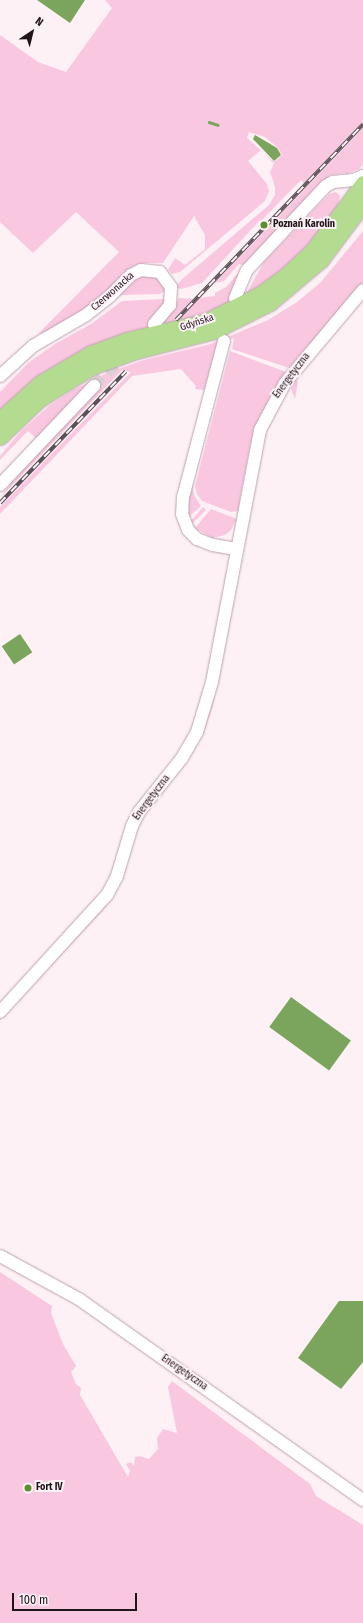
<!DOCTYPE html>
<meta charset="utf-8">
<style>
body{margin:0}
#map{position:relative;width:363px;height:1623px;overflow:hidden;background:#fdf1f6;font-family:"Fira Sans Condensed",sans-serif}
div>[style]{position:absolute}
.green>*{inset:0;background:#fac7e0}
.water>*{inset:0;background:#7ba55c;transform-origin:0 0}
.stream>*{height:2.5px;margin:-1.25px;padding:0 1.25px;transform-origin:1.25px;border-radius:1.25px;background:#7ba55c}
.minor-tunnel>*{height:12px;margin-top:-6px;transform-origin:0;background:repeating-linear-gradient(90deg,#dcd0d5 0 12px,transparent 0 18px)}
.roads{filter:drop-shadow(0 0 1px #bea2af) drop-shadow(0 0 1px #bea2af)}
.minor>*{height:12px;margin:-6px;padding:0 6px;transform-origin:6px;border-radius:6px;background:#fff}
.major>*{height:15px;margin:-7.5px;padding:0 7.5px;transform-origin:7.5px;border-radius:7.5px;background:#b3dc91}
.rail>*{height:4px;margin-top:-2px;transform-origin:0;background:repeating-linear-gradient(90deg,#fdf1f6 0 8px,#5b5055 0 16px);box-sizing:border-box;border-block:1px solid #5b5055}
.dots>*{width:11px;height:11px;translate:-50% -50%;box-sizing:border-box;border:2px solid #fdf1f6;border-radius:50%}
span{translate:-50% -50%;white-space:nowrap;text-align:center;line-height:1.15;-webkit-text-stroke:4px #fdf1f6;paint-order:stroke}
.poi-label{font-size:10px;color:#1f151a;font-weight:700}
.left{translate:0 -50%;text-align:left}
.street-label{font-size:10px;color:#1f151a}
.north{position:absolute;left:12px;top:12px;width:40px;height:40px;-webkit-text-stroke:3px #fdf1f6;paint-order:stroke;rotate:35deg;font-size:11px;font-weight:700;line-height:16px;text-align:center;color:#1f151a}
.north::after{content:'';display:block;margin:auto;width:14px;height:18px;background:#1f151a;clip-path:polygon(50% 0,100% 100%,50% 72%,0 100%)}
.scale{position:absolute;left:12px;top:1593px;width:125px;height:18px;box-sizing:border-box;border:2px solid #1f151a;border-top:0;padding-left:5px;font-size:12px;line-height:14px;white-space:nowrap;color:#1f151a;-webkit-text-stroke:3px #fdf1f6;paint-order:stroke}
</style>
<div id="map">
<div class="green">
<i style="clip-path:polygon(evenodd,105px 0,363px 0,363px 121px,308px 179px,304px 183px,301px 180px,261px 221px,260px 220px,202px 283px,181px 289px,176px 287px,181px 280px,269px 205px,275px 195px,275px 187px,270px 172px,274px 164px,261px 150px,248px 161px,267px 184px,269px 191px,265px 201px,180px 272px,172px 274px,168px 270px,175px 258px,185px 265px,205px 249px,205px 235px,194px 216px,163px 263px,146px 263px,133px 266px,102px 298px,82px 313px,45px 332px,38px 334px,119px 252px,76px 212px,33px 253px,0 222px,0 35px,38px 62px,66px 72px,112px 8px,105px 0,249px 132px,265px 137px,277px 147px,282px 155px,274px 162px,247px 138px,249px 132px)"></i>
<i style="clip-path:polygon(363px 128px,363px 164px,359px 169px,348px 173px,348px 176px,345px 173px,330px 175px,245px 265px,239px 264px,224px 281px,215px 283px)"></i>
<i style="clip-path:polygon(336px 192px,340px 196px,338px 207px,311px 245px,260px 288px,0 411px,0 392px,28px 363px,55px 344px,91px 324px,122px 301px,163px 299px,175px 305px,179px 298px,193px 299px,174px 319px,178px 320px,198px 298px,215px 296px,215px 293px,226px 287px,239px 272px,229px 300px,246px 294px,264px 262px,329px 194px)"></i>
<i style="clip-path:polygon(363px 231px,363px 283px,289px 368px,232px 349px,234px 338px,218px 343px,204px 390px,195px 389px,196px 386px,181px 369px,132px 376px,0 514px,0 507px,131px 372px,122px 370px,0 498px,10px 484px,1px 475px,36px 438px,28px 431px,0 460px,0 456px,21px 431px,50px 405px,73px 390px,107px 373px,144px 360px,211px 344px,268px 320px,297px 302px,320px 283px)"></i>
<i style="clip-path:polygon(143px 274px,158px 277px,166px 290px,160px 294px,121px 295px,89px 319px,40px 347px,0 384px,31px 352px,88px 319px,135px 278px)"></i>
<i style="clip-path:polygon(230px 351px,286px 372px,260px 416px,250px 445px,238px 511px,231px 512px,202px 501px,197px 494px,195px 486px)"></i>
<i style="clip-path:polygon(294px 378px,298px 382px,295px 399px,291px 389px)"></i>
<i style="clip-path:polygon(192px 484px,194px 495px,201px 506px,189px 517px,187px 504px)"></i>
<i style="clip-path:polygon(203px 507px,206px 510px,192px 524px,190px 522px)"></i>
<i style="clip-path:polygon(211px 509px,237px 519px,231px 530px,225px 535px,212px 538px,195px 528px)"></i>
<i style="clip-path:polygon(235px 585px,213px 705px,204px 732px,185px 765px,202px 732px,212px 705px)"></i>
<i style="clip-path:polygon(113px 898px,104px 909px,0 1020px,0 1018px)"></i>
<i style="clip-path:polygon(0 1272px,52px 1306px,51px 1313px,63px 1344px,76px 1366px,71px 1372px,76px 1384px,81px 1388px,80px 1395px,128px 1477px,130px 1471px,126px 1464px,131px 1462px,134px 1466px,135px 1457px,139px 1456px,149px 1459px,158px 1449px,157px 1438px,163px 1429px,177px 1433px,168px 1387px,172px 1381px,310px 1484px,316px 1496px,363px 1525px,363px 1623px,0 1623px)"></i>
</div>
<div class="water">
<i style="clip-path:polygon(37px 0,85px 0,70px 23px)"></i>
<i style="clip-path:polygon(255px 135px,277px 148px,281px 155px,274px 161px,253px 139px)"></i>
<i style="left:20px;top:634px;width:22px;height:22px;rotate:56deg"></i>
<i style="left:291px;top:997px;width:74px;height:37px;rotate:36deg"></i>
<i style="clip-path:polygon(339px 1301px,363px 1301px,363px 1362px,341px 1389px,298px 1358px)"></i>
</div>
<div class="stream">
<i style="left:209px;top:122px;width:9px;rotate:18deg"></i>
</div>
<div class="minor-tunnel">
<i style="left:94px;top:386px;width:40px;rotate:-46deg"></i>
</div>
<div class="roads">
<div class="minor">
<i style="left:235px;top:298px;width:30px;rotate:-67deg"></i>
<i style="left:247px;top:270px;width:115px;rotate:-46.8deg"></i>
<i style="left:326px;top:186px;width:8px;rotate:-30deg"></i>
<i style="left:333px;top:182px;width:20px;rotate:-6deg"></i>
<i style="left:353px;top:180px;width:11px;rotate:-22deg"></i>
<i style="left:224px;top:341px;width:161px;rotate:104.7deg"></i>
<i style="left:183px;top:497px;width:17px;rotate:93deg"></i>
<i style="left:182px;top:514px;width:17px;rotate:69deg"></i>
<i style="left:188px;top:530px;width:13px;rotate:45deg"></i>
<i style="left:197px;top:539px;width:17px;rotate:21deg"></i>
<i style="left:213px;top:545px;width:23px;rotate:10deg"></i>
<i style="left:0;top:376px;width:45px;rotate:-42.3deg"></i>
<i style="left:33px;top:346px;width:61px;rotate:-30.3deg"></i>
<i style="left:86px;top:315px;width:31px;rotate:-38deg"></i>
<i style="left:110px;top:296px;width:30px;rotate:-45deg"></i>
<i style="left:131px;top:275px;width:11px;rotate:-27deg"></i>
<i style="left:141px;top:270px;width:19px;rotate:6deg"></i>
<i style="left:160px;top:272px;width:19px;rotate:54deg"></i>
<i style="left:171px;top:287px;width:18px;rotate:93deg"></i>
<i style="left:170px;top:305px;width:25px;rotate:130deg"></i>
<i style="left:0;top:485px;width:137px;rotate:-46.5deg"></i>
<i style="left:0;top:1012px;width:159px;rotate:-47.6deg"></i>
<i style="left:107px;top:895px;width:21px;rotate:-62deg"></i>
<i style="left:117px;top:876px;width:52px;rotate:-73.3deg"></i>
<i style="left:132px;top:826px;width:16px;rotate:-63deg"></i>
<i style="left:139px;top:812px;width:69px;rotate:-51.5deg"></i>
<i style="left:182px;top:758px;width:30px;rotate:-60deg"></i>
<i style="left:197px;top:732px;width:52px;rotate:-73.3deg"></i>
<i style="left:212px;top:682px;width:257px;rotate:-79.2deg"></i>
<i style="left:260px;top:430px;width:53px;rotate:-62deg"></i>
<i style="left:285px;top:383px;width:121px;rotate:-50deg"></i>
<i style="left:0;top:1256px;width:90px;rotate:28.6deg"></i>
<i style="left:79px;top:1299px;width:348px;rotate:35.3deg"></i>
</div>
<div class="major">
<i style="left:0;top:419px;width:54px;rotate:-42deg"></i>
<i style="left:40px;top:383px;width:59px;rotate:-30.5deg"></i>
<i style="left:91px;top:353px;width:37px;rotate:-20deg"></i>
<i style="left:126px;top:340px;width:82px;rotate:-13.4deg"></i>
<i style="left:206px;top:321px;width:60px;rotate:-26.6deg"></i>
<i style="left:260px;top:294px;width:31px;rotate:-36deg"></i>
<i style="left:285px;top:276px;width:37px;rotate:-43deg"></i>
<i style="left:312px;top:251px;width:85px;rotate:-53.1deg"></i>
<i style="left:0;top:437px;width:55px;rotate:-43.5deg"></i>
<i style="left:40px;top:399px;width:61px;rotate:-31.6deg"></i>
<i style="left:92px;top:367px;width:44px;rotate:-20.1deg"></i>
<i style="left:133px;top:352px;width:84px;rotate:-14.5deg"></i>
<i style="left:214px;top:331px;width:63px;rotate:-26.6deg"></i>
<i style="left:270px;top:303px;width:67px;rotate:-40.1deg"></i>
<i style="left:321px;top:260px;width:70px;rotate:-53.1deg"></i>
</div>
</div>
<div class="rail">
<i style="left:176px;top:320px;width:271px;rotate:-46.3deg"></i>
<i style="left:0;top:503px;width:182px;rotate:-46.3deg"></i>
</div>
<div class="dots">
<i style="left:264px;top:225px;background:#5b912b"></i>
<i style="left:28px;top:1488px;background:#5b912b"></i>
</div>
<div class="poi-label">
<span class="left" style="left:273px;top:225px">Poznań Karolin</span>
<span class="left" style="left:36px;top:1488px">Fort IV</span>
</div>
<div class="street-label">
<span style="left:113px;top:292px;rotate:-41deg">Czerwonacka</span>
<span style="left:197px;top:323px;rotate:-18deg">Gdyńska</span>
<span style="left:292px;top:376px;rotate:-53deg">Energetyczna</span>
<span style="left:152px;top:798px;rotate:-53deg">Energetyczna</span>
<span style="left:184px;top:1373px;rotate:35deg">Energetyczna</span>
</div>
<div class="north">N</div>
<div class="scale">100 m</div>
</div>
